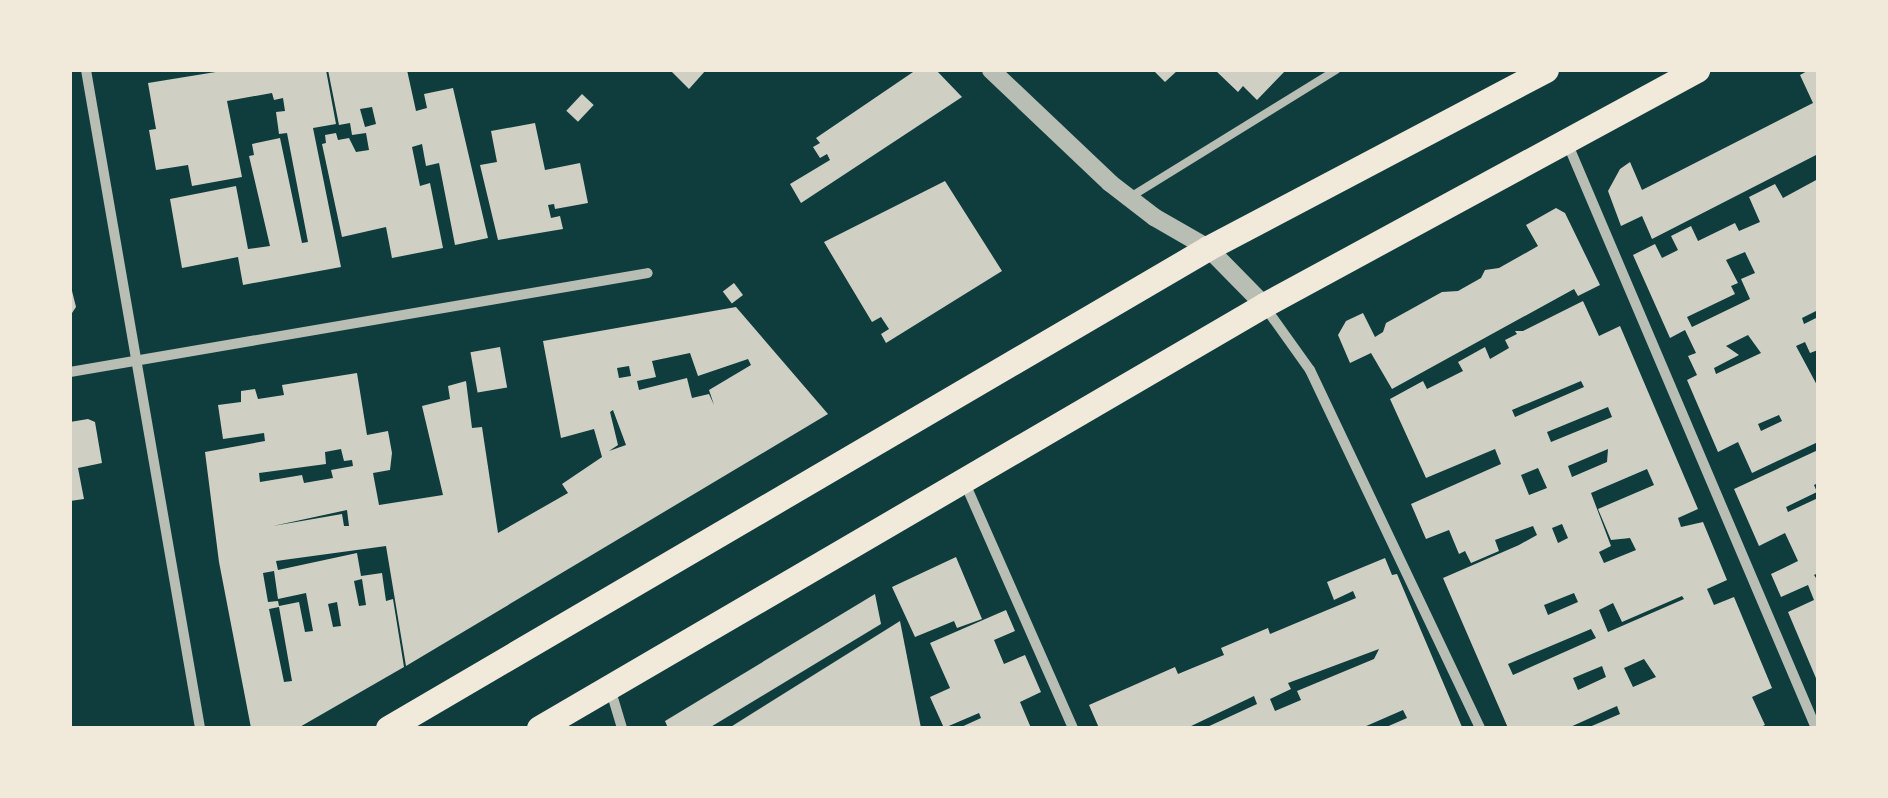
<!DOCTYPE html>
<style>
body{margin:0}
#map{position:relative;width:1888px;height:798px;overflow:hidden;background:#0f3d3e;font-family:"Noto Serif",serif}
div>[style]{position:absolute}
.building>*{inset:0;background:#cfcfc3;transform-origin:0 0}
.service>*{height:8px;margin:-4px;padding:0 4px;transform-origin:4px;border-radius:4px;background:#b8beb3}
.minor>*{height:10px;margin:-5px;padding:0 5px;transform-origin:5px;border-radius:5px;background:#b8beb3}
.tertiary>*{height:18px;margin:-9px;padding:0 9px;transform-origin:9px;border-radius:9px;background:#b8beb3}
.primary>*{height:25px;margin:-12.5px;padding:0 12.5px;transform-origin:12.5px;border-radius:12.5px;background:#f1e9da}
span{translate:-50% -50%;white-space:nowrap;text-align:center;line-height:1.15;-webkit-text-stroke:10px #f1e9da;paint-order:stroke}
.frame{position:absolute;inset:0;border:72px solid #f1e9da;pointer-events:none}
</style>
<div id="map">
<div class="building">
<i style="clip-path:polygon(228px 70px,326px 70px,336px 124px,313px 128px,341px 267px,243px 285px,238px 257px,182px 268px,170px 199px,236px 186px,248px 249px,270px 246px,249px 156px,254px 155px,252px 144px,280px 138px,302px 243px,308px 242px,287px 133px,279px 134px,276px 112px,285px 111px,283px 98px,274px 100px,272px 93px,227px 101px,242px 177px,192px 186px,188px 165px,156px 170px,149px 130px,156px 129px,148px 83px)"></i>
<i style="clip-path:polygon(evenodd,328px 70px,407px 70px,416px 111px,427px 108px,424px 94px,453px 88px,488px 238px,455px 245px,439px 163px,426px 166px,422px 144px,412px 147px,420px 186px,430px 183px,443px 248px,392px 258px,386px 227px,342px 237px,322px 144px,326px 143px,325px 135px,336px 133px,338px 140px,349px 138px,356px 152px,369px 150px,366px 133px,352px 135px,350px 123px,339px 125px,328px 70px,372px 107px,376px 124px,365px 127px,360px 109px,372px 107px)"></i>
<i style="clip-path:polygon(670px 70px,706px 70px,689px 89px)"></i>
<i style="clip-path:polygon(916px 70px,936px 70px,962px 97px,801px 203px,790px 184px,830px 160px,827px 154px,820px 158px,813px 147px,820px 143px,816px 138px)"></i>
<i style="clip-path:polygon(1153px 70px,1178px 70px,1165px 82px)"></i>
<i style="clip-path:polygon(1215px 70px,1286px 70px,1257px 100px,1243px 86px,1238px 92px)"></i>
<i style="clip-path:polygon(1809px 70px,1818px 70px,1818px 154px,1652px 239px,1642px 216px,1621px 226px,1608px 191px,1620px 169px,1630px 162px,1642px 190px,1813px 103px,1800px 75px)"></i>
<i style="left:582px;top:94px;width:16px;height:23px;rotate:43deg"></i>
<i style="clip-path:polygon(535px 123px,545px 170px,580px 163px,588px 203px,555px 209px,554px 204px,548px 205px,551px 218px,560px 216px,563px 229px,498px 240px,480px 165px,497px 162px,491px 131px)"></i>
<i style="clip-path:polygon(evenodd,1818px 179px,1818px 310px,1802px 318px,1804px 324px,1818px 317px,1818px 350px,1810px 353px,1805px 342px,1796px 346px,1818px 387px,1818px 442px,1752px 473px,1738px 442px,1718px 452px,1687px 380px,1697px 375px,1688px 356px,1696px 353px,1685px 330px,1670px 338px,1633px 255px,1655px 244px,1662px 258px,1678px 250px,1671px 236px,1691px 226px,1698px 241px,1735px 223px,1739px 231px,1760px 222px,1749px 197px,1775px 184px,1783px 198px,1818px 179px,1745px 252px,1755px 273px,1741px 279px,1750px 299px,1692px 327px,1687px 317px,1735px 294px,1731px 286px,1738px 283px,1726px 260px,1745px 252px,1818px 179px,1748px 335px,1761px 353px,1716px 374px,1714px 368px,1739px 355px,1726px 346px,1748px 335px,1818px 179px,1779px 415px,1782px 421px,1761px 431px,1758px 424px,1779px 415px)"></i>
<i style="clip-path:polygon(945px 181px,1002px 271px,886px 343px,881px 334px,889px 329px,881px 317px,872px 322px,824px 242px)"></i>
<i style="clip-path:polygon(1556px 208px,1565px 213px,1600px 285px,1578px 296px,1574px 289px,1392px 389px,1371px 353px,1350px 363px,1338px 335px,1346px 321px,1363px 313px,1375px 337px,1383px 332px,1386px 323px,1442px 292px,1458px 291px,1481px 278px,1485px 270px,1499px 268px,1538px 246px,1526px 225px)"></i>
<i style="clip-path:polygon(70px 283px,76px 307px,70px 316px)"></i>
<i style="left:734px;top:283px;width:15px;height:14px;rotate:53deg"></i>
<i style="clip-path:polygon(evenodd,1583px 301px,1599px 336px,1620px 326px,1698px 509px,1678px 518px,1681px 527px,1703px 522px,1727px 580px,1707px 589px,1714px 605px,1734px 597px,1772px 688px,1752px 697px,1765px 725px,1758px 728px,1587px 728px,1620px 714px,1617px 706px,1568px 728px,1508px 728px,1443px 578px,1519px 545px,1537px 535px,1533px 526px,1495px 540px,1499px 551px,1471px 563px,1465px 551px,1459px 554px,1449px 530px,1426px 539px,1411px 504px,1501px 464px,1495px 449px,1426px 478px,1390px 399px,1423px 381px,1427px 389px,1463px 371px,1458px 362px,1485px 347px,1490px 359px,1509px 348px,1505px 340px,1517px 334px,1515px 331px,1523px 331px,1583px 301px,1581px 381px,1584px 387px,1515px 417px,1512px 410px,1581px 381px,1583px 301px,1608px 407px,1612px 417px,1551px 442px,1547px 432px,1608px 407px,1583px 301px,1608px 449px,1607px 462px,1572px 477px,1568px 466px,1608px 449px,1583px 301px,1538px 468px,1547px 488px,1529px 495px,1521px 475px,1538px 468px,1583px 301px,1647px 469px,1654px 485px,1598px 509px,1611px 540px,1630px 538px,1636px 550px,1604px 563px,1599px 552px,1611px 546px,1591px 493px,1647px 469px,1583px 301px,1562px 524px,1568px 538px,1558px 543px,1552px 528px,1562px 524px,1583px 301px,1574px 593px,1578px 602px,1548px 615px,1544px 605px,1574px 593px,1583px 301px,1682px 596px,1684px 599px,1608px 632px,1599px 610px,1613px 603px,1622px 622px,1682px 596px,1583px 301px,1591px 629px,1596px 638px,1513px 675px,1508px 664px,1591px 629px,1583px 301px,1644px 659px,1656px 677px,1633px 687px,1624px 668px,1644px 659px,1583px 301px,1602px 666px,1606px 677px,1578px 690px,1573px 678px,1602px 666px)"></i>
<i style="clip-path:polygon(evenodd,736px 307px,828px 414px,406px 666px,386px 546px,276px 561px,278px 570px,357px 553px,361px 576px,382px 573px,386px 601px,393px 599px,404px 667px,298px 728px,251px 728px,219px 562px,205px 452px,265px 441px,264px 433px,223px 439px,218px 405px,241px 402px,241px 391px,255px 389px,258px 399px,284px 395px,282px 385px,357px 373px,367px 435px,388px 431px,392px 453px,390px 470px,373px 473px,379px 505px,443px 495px,422px 406px,450px 399px,448px 386px,466px 381px,472px 428px,482px 427px,498px 533px,568px 493px,562px 484px,602px 457px,594px 429px,561px 438px,543px 341px,736px 307px,690px 353px,698px 376px,748px 359px,751px 365px,709px 390px,714px 405px,709px 394px,692px 398px,687px 378px,639px 390px,637px 381px,656px 377px,652px 361px,690px 353px,736px 307px,629px 366px,631px 376px,619px 378px,617px 368px,629px 366px,736px 307px,613px 410px,626px 445px,609px 451px,618px 445px,610px 412px,613px 410px,736px 307px,341px 449px,344px 461px,352px 460px,353px 466px,331px 470px,333px 478px,304px 483px,302px 475px,260px 482px,259px 473px,326px 464px,325px 452px,341px 449px,736px 307px,347px 510px,349px 526px,344px 526px,342px 514px,273px 526px,347px 510px,736px 307px,274px 571px,278px 599px,306px 593px,313px 631px,305px 632px,299px 602px,279px 606px,278px 601px,268px 602px,263px 573px,274px 571px,736px 307px,362px 579px,366px 605px,359px 606px,354px 581px,362px 579px,736px 307px,337px 602px,341px 626px,333px 627px,328px 604px,337px 602px,736px 307px,279px 607px,292px 681px,284px 682px,269px 609px,279px 607px)"></i>
<i style="left:500px;top:347px;width:41px;height:30px;rotate:80deg"></i>
<i style="clip-path:polygon(88px 419px,95px 422px,102px 463px,78px 468px,84px 499px,70px 501px,70px 422px)"></i>
<i style="clip-path:polygon(1818px 450px,1818px 483px,1814px 485px,1817px 492px,1786px 507px,1788px 512px,1818px 498px,1818px 573px,1814px 575px,1818px 581px,1818px 683px,1788px 612px,1814px 600px,1808px 585px,1781px 597px,1771px 574px,1798px 561px,1785px 533px,1759px 546px,1734px 489px)"></i>
<i style="clip-path:polygon(956px 557px,982px 619px,957px 628px,954px 621px,915px 637px,892px 587px)"></i>
<i style="clip-path:polygon(evenodd,1385px 558px,1392px 575px,1397px 574px,1462px 727px,1384px 728px,1407px 718px,1403px 710px,1364px 727px,1205px 728px,1257px 704px,1254px 696px,1187px 728px,1099px 728px,1089px 705px,1175px 667px,1178px 674px,1224px 655px,1221px 648px,1268px 628px,1270px 634px,1356px 598px,1353px 591px,1334px 600px,1327px 582px,1385px 558px,1379px 649px,1374px 659px,1297px 691px,1301px 700px,1275px 711px,1270px 699px,1291px 689px,1288px 683px,1379px 649px)"></i>
<i style="clip-path:polygon(875px 594px,881px 624px,709px 728px,668px 728px,665px 721px)"></i>
<i style="clip-path:polygon(1006px 610px,1015px 631px,994px 640px,1004px 664px,1025px 655px,1041px 692px,1020px 702px,1031px 728px,959px 728px,981px 718px,979px 713px,944px 728px,930px 697px,950px 688px,930px 643px)"></i>
<i style="clip-path:polygon(900px 621px,921px 728px,729px 728px)"></i>
</div>
<div class="service">
<i style="left:1132px;top:196px;width:240px;rotate:-31.7deg"></i>
</div>
<div class="minor">
<i style="left:86px;top:70px;width:668px;rotate:80.17deg"></i>
<i style="left:1566px;top:140px;width:639px;rotate:66.97deg"></i>
<i style="left:1265px;top:307px;width:77px;rotate:54.5deg"></i>
<i style="left:1310px;top:370px;width:396px;rotate:64.6deg"></i>
<i style="left:70px;top:372px;width:586px;rotate:-9.72deg"></i>
<i style="left:964px;top:481px;width:270px;rotate:66.2deg"></i>
<i style="left:610px;top:688px;width:42px;rotate:73.3deg"></i>
</div>
<div class="tertiary">
<i style="left:991px;top:70px;width:164px;rotate:43.5deg"></i>
<i style="left:1110px;top:183px;width:56px;rotate:37.7deg"></i>
<i style="left:1154px;top:217px;width:62px;rotate:29.9deg"></i>
<i style="left:1208px;top:248px;width:80px;rotate:45.5deg"></i>
</div>
<div class="primary">
<i style="left:388px;top:728px;width:950px;rotate:-30.34deg"></i>
<i style="left:1208px;top:248px;width:382px;rotate:-27.8deg"></i>
<i style="left:539px;top:728px;width:839px;rotate:-30.26deg"></i>
<i style="left:1264px;top:305px;width:493px;rotate:-28.5deg"></i>
</div>
<div class="frame"></div>
</div>
